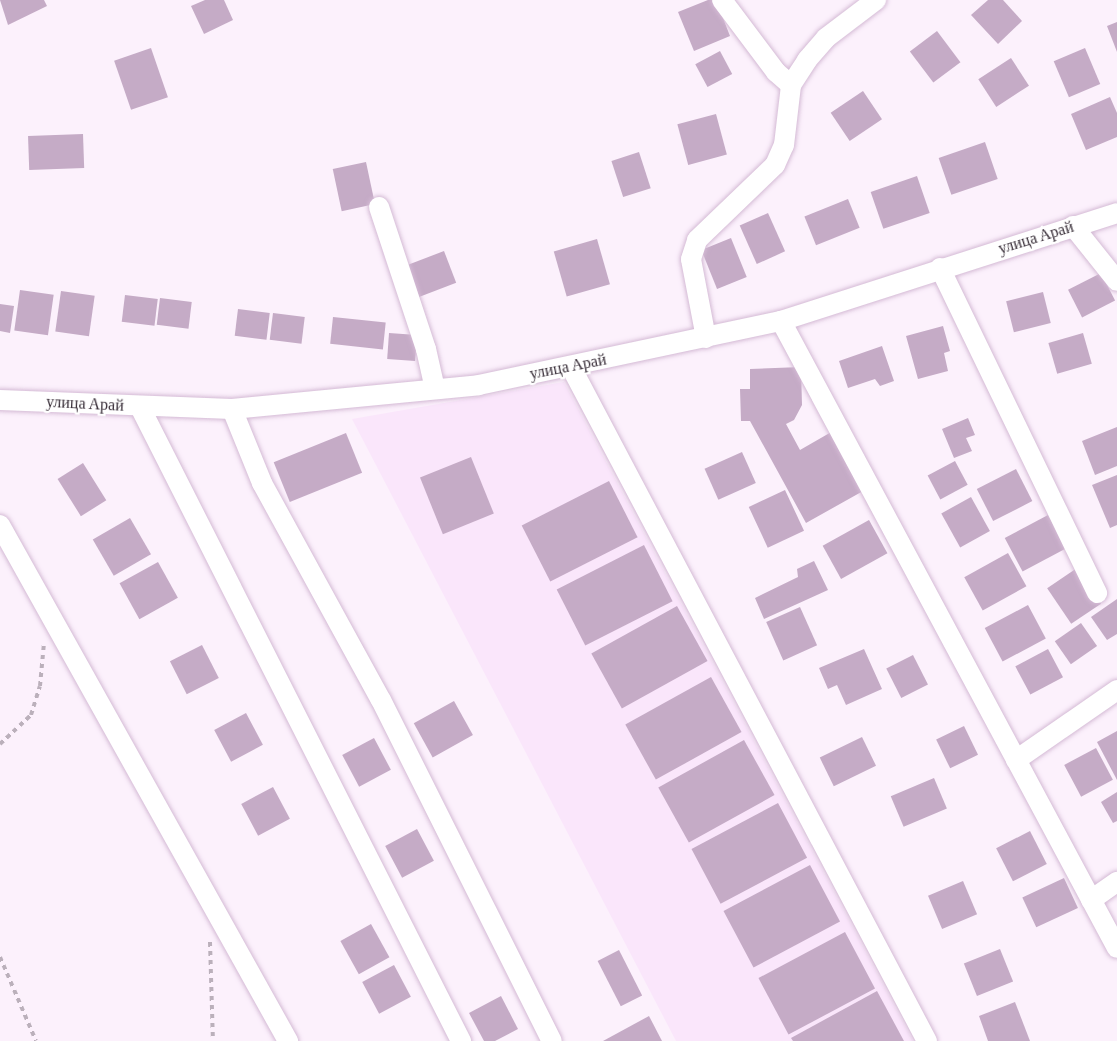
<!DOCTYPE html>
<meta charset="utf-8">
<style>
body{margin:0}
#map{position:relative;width:1117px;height:1041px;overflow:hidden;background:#fcf1fc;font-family:"Crimson Pro",serif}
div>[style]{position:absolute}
.built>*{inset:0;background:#fae6fb}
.building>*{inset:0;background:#c5abc6;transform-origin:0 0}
.path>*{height:4px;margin-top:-2px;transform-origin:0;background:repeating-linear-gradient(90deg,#bbb0bb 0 4.5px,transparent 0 9px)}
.roads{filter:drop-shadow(0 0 2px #d4bad5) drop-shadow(0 0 2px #d4bad5)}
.street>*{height:20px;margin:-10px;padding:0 10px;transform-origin:10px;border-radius:10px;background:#fff}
span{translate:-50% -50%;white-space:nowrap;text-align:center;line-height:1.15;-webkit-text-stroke:4.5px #fff;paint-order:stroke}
.street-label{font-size:16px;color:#382e38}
</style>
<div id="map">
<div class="built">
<i style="clip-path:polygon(564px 382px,913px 1041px,676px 1041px,352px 419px)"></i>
</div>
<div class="building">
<i style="clip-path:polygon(0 0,44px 0,47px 6px,8px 25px)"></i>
<i style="clip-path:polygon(205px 0,224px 0,233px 20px,204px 34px,191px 6px)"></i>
<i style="clip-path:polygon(708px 0,716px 0,730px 36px,694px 51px,678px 12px)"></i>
<i style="clip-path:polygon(988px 0,1003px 0,1022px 21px,998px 44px,971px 15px)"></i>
<i style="clip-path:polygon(1117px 22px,1117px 52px,1107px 26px)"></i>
<i style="left:937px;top:31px;width:39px;height:34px;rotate:53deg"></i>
<i style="left:151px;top:48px;width:52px;height:39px;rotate:71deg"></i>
<i style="left:1085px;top:48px;width:39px;height:34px;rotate:67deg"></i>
<i style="left:720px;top:51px;width:26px;height:28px;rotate:62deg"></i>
<i style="left:1011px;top:58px;width:33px;height:39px;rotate:57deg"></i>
<i style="left:863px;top:91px;width:34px;height:39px;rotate:56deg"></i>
<i style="clip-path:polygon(1110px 97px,1117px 113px,1117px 137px,1086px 150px,1071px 114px)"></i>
<i style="left:716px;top:114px;width:42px;height:40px;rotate:75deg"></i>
<i style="left:83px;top:134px;width:34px;height:55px;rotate:88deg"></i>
<i style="left:985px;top:142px;width:39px;height:49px;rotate:71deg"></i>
<i style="left:639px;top:152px;width:38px;height:29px;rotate:72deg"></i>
<i style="left:366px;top:162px;width:43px;height:34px;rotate:78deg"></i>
<i style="left:917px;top:176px;width:39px;height:49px;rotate:71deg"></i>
<i style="left:848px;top:199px;width:31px;height:47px;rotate:68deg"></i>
<i style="left:768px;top:213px;width:42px;height:31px;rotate:66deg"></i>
<i style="left:731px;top:238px;width:42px;height:32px;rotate:68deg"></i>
<i style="left:597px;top:239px;width:47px;height:45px;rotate:74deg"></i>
<i style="left:444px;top:251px;width:34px;height:44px;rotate:69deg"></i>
<i style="left:1101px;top:273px;width:31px;height:37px;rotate:63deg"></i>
<i style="left:20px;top:290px;width:34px;height:41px;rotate:8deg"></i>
<i style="left:61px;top:291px;width:34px;height:41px;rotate:8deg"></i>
<i style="left:1043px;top:292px;width:32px;height:38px;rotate:76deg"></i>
<i style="left:125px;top:295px;width:33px;height:27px;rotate:7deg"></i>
<i style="left:160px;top:298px;width:32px;height:27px;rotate:7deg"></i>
<i style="clip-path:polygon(0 304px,14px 306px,10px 333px,0 331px)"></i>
<i style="left:238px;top:309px;width:32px;height:27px;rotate:7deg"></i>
<i style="left:273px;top:313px;width:32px;height:27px;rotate:7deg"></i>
<i style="left:333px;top:317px;width:53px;height:27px;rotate:6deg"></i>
<i style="clip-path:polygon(943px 326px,950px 351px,944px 353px,948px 371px,918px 379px,906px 336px)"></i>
<i style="left:389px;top:333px;width:28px;height:26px;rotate:4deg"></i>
<i style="left:1083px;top:333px;width:32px;height:36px;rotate:74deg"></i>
<i style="clip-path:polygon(882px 346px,894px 381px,880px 386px,875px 379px,848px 388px,839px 361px)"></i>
<i style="clip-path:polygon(801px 367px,802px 405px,794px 420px,786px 424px,800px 450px,840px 427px,872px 486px,806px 523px,750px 421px,741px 421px,740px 389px,750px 389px,750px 369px)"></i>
<i style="clip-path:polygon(968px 418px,975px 435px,966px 438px,972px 451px,954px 458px,942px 429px)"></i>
<i style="clip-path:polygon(1117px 427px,1117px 466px,1095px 475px,1082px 441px)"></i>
<i style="left:346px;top:433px;width:43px;height:78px;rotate:68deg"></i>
<i style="left:742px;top:452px;width:34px;height:41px;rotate:66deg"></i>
<i style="left:471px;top:457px;width:61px;height:55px;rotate:68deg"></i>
<i style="left:955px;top:461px;width:27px;height:31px;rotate:62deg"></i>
<i style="left:83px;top:463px;width:44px;height:30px;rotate:58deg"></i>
<i style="left:1016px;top:469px;width:36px;height:44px;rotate:63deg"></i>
<i style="clip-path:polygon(1117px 475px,1117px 525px,1110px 528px,1092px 485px)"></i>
<i style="left:609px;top:481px;width:63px;height:98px;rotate:63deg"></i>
<i style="left:785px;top:490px;width:45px;height:40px;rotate:65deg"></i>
<i style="left:971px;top:497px;width:39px;height:34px;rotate:61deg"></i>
<i style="left:1048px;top:515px;width:38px;height:49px;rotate:62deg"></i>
<i style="left:130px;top:518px;width:42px;height:43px;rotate:60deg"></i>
<i style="left:869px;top:520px;width:38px;height:53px;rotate:61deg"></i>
<i style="left:644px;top:545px;width:63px;height:98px;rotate:63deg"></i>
<i style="left:1008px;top:553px;width:38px;height:50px;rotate:61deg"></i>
<i style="clip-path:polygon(814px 561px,828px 590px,764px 619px,755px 598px,798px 577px,797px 569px)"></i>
<i style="left:158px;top:562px;width:41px;height:44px;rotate:61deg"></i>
<i style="left:1077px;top:568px;width:43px;height:36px;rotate:56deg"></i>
<i style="clip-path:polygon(1117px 599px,1117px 634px,1107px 640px,1091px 617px)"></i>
<i style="left:1028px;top:605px;width:38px;height:49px;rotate:62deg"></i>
<i style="left:677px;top:606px;width:63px;height:98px;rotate:61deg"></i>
<i style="left:800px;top:607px;width:42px;height:37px;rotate:66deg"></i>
<i style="left:1081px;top:623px;width:28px;height:32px;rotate:55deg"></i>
<i style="left:202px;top:645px;width:37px;height:36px;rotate:63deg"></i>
<i style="clip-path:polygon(864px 649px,882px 689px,846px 705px,837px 685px,828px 689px,819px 668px)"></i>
<i style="left:1048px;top:649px;width:32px;height:37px;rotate:62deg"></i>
<i style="left:913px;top:655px;width:33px;height:30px;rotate:63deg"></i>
<i style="left:711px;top:677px;width:63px;height:98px;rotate:61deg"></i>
<i style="left:454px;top:701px;width:39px;height:46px;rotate:61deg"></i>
<i style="left:246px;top:713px;width:36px;height:36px;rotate:62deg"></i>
<i style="left:964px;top:726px;width:32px;height:31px;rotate:64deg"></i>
<i style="clip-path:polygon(1117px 731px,1117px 780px,1097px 742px)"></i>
<i style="left:862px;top:737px;width:32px;height:47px;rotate:64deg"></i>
<i style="left:374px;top:738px;width:36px;height:36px;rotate:62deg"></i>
<i style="left:744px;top:740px;width:63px;height:98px;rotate:61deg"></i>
<i style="left:1096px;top:748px;width:36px;height:36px;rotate:62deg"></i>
<i style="left:934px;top:778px;width:33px;height:47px;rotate:67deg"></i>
<i style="left:273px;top:787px;width:36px;height:36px;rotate:62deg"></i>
<i style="clip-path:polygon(1117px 792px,1117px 821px,1113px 823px,1101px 802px)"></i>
<i style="left:778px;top:803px;width:62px;height:98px;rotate:62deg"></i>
<i style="left:417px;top:829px;width:36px;height:36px;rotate:62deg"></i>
<i style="left:1030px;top:831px;width:37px;height:38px;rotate:63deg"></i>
<i style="left:810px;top:865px;width:64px;height:98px;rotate:62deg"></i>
<i style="left:1064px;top:878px;width:33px;height:46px;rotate:65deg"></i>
<i style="left:963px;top:881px;width:36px;height:38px;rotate:67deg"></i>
<i style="left:371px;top:924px;width:38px;height:35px;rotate:61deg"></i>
<i style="left:845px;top:932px;width:64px;height:98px;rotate:62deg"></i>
<i style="left:1000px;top:949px;width:35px;height:39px;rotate:68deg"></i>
<i style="left:619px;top:950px;width:51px;height:24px;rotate:63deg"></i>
<i style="left:394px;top:965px;width:36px;height:36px;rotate:62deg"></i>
<i style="clip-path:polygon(877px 991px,904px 1041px,793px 1041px,791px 1038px)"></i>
<i style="clip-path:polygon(501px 996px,518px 1029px,495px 1041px,484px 1041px,469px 1013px)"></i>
<i style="clip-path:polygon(1015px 1002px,1030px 1041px,988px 1041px,979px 1016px)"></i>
<i style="clip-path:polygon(649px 1016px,662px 1041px,603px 1041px)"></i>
</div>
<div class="path">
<i style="left:0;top:744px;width:42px;rotate:-43.1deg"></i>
<i style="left:31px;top:715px;width:30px;rotate:-73deg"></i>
<i style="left:40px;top:686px;width:43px;rotate:-84.7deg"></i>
<i style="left:210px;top:942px;width:99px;rotate:88.3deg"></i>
<i style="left:0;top:957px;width:91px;rotate:66.8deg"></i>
</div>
<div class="roads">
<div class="street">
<i style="left:722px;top:0;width:90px;rotate:53.1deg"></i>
<i style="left:776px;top:72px;width:20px;rotate:41deg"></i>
<i style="left:379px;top:207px;width:150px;rotate:71.7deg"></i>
<i style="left:426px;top:349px;width:41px;rotate:77.3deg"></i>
<i style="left:1073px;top:226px;width:70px;rotate:51.3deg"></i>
<i style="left:940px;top:268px;width:361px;rotate:64.2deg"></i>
<i style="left:781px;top:321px;width:711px;rotate:61.81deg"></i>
<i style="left:706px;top:338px;width:80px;rotate:-100.8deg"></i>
<i style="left:691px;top:259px;width:20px;rotate:-72deg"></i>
<i style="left:697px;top:240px;width:108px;rotate:-43.9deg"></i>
<i style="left:775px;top:165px;width:22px;rotate:-66deg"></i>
<i style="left:784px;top:145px;width:60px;rotate:-83.3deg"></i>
<i style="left:791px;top:85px;width:30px;rotate:-57deg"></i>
<i style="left:807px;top:60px;width:29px;rotate:-49deg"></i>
<i style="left:826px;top:38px;width:63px;rotate:-37.2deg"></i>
<i style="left:571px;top:367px;width:762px;rotate:62.16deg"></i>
<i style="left:0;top:400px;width:232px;rotate:2.2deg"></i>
<i style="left:232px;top:409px;width:248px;rotate:-5.5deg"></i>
<i style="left:479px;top:385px;width:309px;rotate:-12deg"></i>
<i style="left:781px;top:321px;width:353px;rotate:-17.8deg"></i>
<i style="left:140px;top:407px;width:711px;rotate:63.15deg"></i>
<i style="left:232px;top:409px;width:80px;rotate:67.9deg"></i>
<i style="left:262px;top:483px;width:247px;rotate:61.3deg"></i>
<i style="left:381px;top:700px;width:381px;rotate:63.4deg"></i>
<i style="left:0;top:525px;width:591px;rotate:60.83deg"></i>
<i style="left:1016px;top:760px;width:123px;rotate:-34.7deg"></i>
<i style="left:1091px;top:900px;width:32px;rotate:-35deg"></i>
</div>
</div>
<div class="street-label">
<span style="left:1036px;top:238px;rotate:-17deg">улица Арай</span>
<span style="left:568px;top:367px;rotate:-11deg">улица Арай</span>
<span style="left:85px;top:404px;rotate:3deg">улица Арай</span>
</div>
</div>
